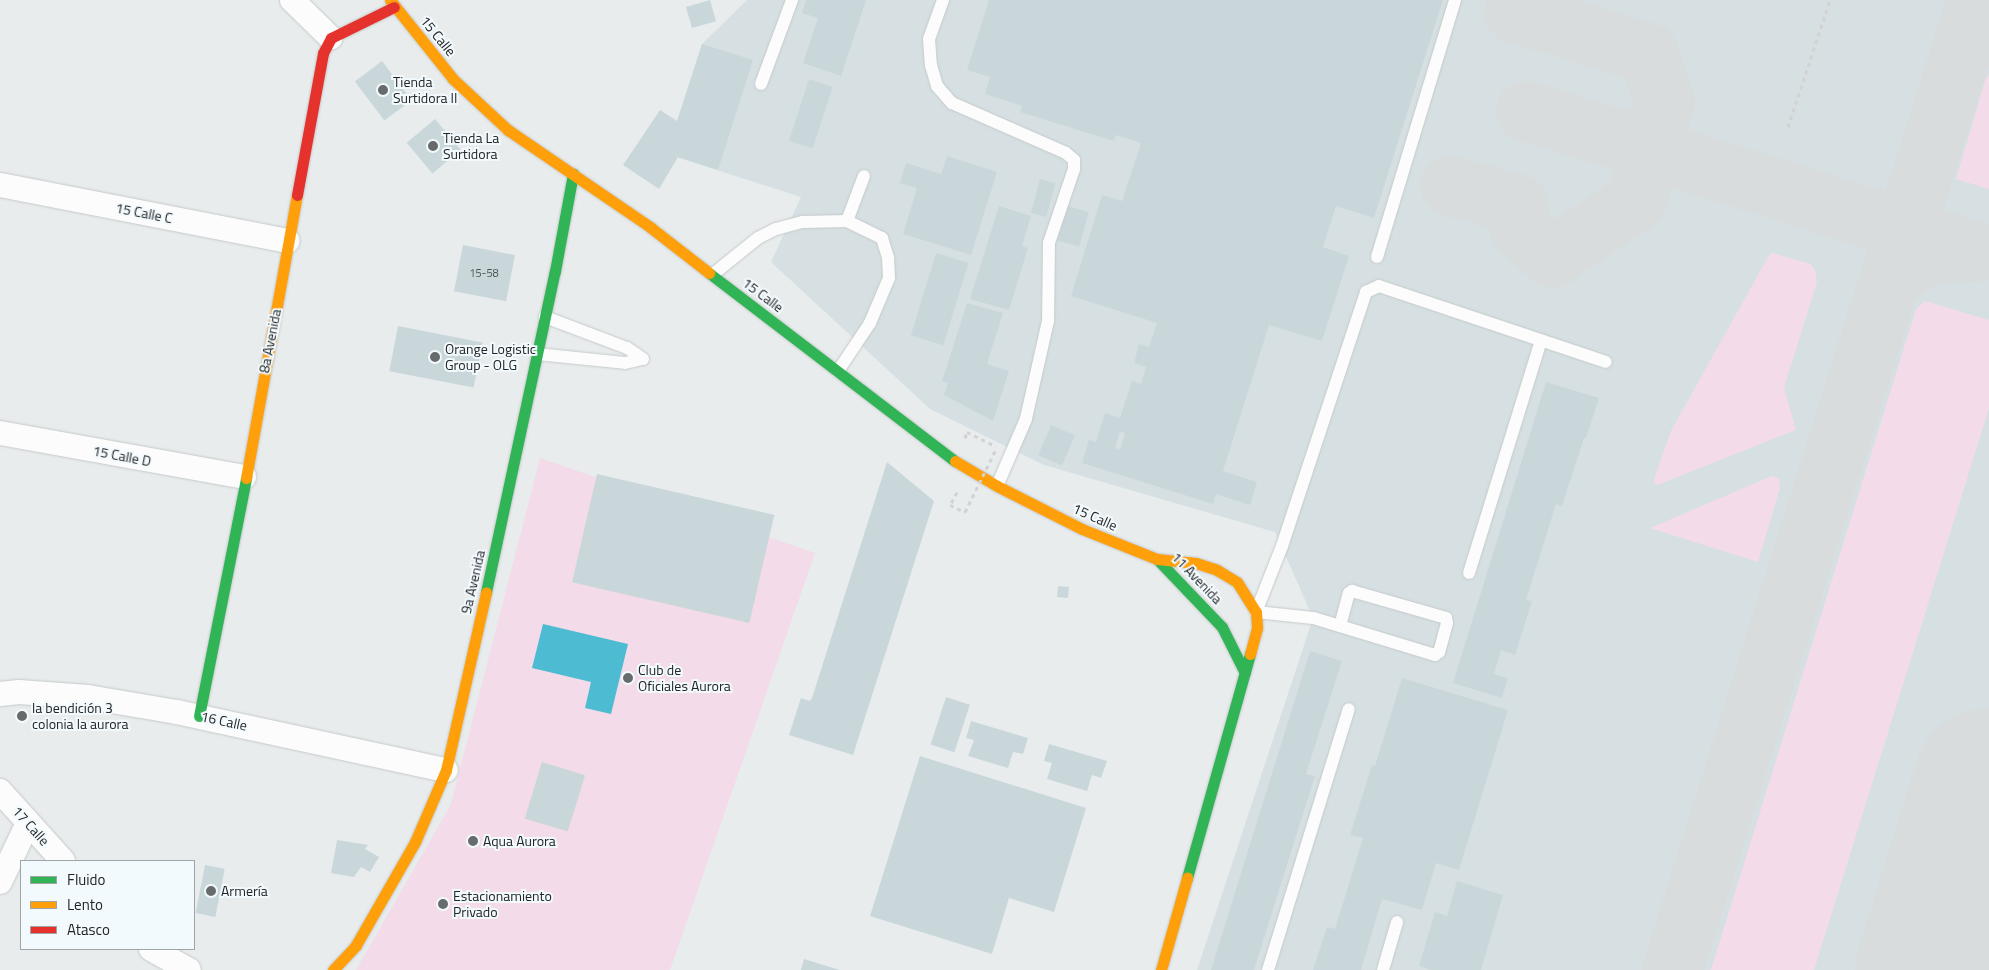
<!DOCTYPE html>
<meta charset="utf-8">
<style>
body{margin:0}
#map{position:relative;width:1989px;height:970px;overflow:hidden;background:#e8eced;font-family:"Titillium Web",sans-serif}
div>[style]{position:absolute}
.built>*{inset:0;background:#d6e0e3}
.green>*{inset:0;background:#f4dbe9}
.water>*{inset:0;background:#4dbbd2}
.taxiway>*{height:61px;margin:-30.5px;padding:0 30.5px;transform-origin:30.5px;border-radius:30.5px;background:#d9dcdc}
.runway>*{height:152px;margin:-76px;padding:0 76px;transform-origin:76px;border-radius:76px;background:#d9dcdc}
.building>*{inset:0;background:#c9d7db;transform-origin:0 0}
.path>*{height:3px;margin-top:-1.5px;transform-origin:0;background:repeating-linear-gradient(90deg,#d2d2d3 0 4px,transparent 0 8px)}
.roads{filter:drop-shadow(0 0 1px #c6c9ca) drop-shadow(0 0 1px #c6c9ca)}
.lane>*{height:12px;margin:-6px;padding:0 6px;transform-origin:6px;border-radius:6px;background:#fcfcfc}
.street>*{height:24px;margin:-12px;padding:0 12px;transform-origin:12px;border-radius:12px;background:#fcfcfc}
.fast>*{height:11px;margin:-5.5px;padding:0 5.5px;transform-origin:5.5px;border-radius:5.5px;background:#30b455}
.slow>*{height:11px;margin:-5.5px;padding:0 5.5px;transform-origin:5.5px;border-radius:5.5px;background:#ff9f0a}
.jam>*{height:11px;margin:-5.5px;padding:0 5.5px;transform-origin:5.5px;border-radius:5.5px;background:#e5322d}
.path-bridge>*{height:3px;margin-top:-1.5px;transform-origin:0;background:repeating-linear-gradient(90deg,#d2d2d3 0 4px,transparent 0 8px)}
.dots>*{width:14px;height:14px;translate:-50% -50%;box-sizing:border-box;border:2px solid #f3fafd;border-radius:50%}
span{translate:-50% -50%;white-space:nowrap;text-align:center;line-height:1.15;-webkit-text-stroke:4px #f3fafd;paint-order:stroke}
.number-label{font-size:11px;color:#4e5355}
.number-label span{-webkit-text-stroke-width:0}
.street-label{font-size:14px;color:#222526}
.poi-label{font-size:14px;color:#222526}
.left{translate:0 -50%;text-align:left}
.legend{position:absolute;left:20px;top:860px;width:175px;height:90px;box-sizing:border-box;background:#f3fafd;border:1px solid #9fa5a7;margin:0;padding:6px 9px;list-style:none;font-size:15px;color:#222526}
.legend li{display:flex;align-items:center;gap:10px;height:25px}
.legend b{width:25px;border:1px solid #9fa5a7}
</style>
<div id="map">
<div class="built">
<i style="clip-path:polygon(747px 0,1989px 0,1989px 970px,1197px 970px,1313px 618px,1275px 532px,1044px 465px,930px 409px,771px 262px,801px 197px,667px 154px,702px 44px)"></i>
</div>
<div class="green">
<i style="clip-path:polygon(1989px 75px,1989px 189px,1956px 179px,1986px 78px)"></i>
<i style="clip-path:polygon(1772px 253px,1811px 264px,1815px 270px,1817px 282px,1784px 388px,1796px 430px,1657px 485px,1654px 482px,1655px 476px,1671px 431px,1768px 257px)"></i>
<i style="clip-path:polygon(1925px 301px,1989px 320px,1989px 408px,1814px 970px,1711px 970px,1916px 309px)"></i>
<i style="clip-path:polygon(540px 458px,815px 553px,670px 970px,356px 970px,451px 804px)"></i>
<i style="clip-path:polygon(1772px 476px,1779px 478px,1780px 488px,1758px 562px,1650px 528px)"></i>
</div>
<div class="water">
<i style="clip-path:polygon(543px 624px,628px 644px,611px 714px,585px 708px,591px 682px,532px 668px)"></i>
</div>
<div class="taxiway">
<i style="left:1514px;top:12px;width:140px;rotate:17deg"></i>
<i style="left:1648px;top:53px;width:51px;rotate:71.6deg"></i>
<i style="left:1664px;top:101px;width:50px;rotate:105.2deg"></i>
<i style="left:1651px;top:149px;width:340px;rotate:17.5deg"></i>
<i style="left:1975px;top:251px;width:40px;rotate:177.1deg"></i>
<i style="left:1935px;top:253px;width:24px;rotate:158deg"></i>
<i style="left:1913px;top:262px;width:30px;rotate:140deg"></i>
<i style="left:1450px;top:185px;width:70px;rotate:15.8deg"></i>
<i style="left:1517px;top:204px;width:25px;rotate:83deg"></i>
<i style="left:1520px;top:229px;width:43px;rotate:41.2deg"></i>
<i style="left:1552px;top:257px;width:102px;rotate:-34.2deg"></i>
<i style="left:1636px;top:200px;width:53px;rotate:-73.6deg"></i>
<i style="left:1651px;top:149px;width:131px;rotate:-163.1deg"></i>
<i style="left:1672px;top:970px;width:1017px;rotate:-72.55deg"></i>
</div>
<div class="runway">
<i style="left:1931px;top:970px;width:195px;rotate:-72.7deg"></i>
</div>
<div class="building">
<i style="left:710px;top:0;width:22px;height:25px;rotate:74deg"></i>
<i style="clip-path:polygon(806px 0,866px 0,841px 76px,803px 63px,818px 18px,802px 13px)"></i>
<i style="clip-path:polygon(evenodd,989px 0,1443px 0,1374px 218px,1336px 206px,1323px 247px,1349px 256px,1322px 341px,1269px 325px,1223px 471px,1257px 482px,1250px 505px,1216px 494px,1213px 504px,1082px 463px,1089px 440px,1096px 442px,1105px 413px,1120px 418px,1132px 381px,1141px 384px,1146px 367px,1134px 363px,1139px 344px,1149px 347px,1157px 323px,1071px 296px,1102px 195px,1122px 201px,1141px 143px,1116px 135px,1114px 141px,1020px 112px,1022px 106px,985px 94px,990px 77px,967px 70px,989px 0,1120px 432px,1125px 433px,1120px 450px,1115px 448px,1120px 432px)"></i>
<i style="clip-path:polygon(702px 44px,753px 60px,718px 170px,678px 157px,659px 189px,623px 165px,660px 110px,677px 121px)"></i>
<i style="left:382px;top:61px;width:49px;height:34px;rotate:53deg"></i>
<i style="left:809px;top:79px;width:25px;height:65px;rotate:18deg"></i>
<i style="left:435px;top:119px;width:40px;height:37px;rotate:50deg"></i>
<i style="clip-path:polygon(947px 156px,997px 172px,971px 255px,903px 234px,917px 188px,900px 183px,906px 163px,941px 174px)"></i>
<i style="left:1040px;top:179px;width:16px;height:35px;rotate:15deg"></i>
<i style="left:1064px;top:205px;width:26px;height:36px;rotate:16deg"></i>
<i style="clip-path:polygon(999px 206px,1031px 216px,1022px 246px,1028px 248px,1009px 310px,970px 299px)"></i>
<i style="left:463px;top:245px;width:53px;height:47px;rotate:11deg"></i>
<i style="left:936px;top:253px;width:34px;height:86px;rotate:17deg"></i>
<i style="clip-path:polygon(967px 303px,1003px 313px,987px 364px,1009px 371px,993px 421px,944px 395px,948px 383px,942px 381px)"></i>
<i style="left:398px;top:326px;width:86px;height:46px;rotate:11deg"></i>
<i style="clip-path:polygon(1546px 382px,1599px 398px,1586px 438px,1584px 438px,1562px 506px,1556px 504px,1526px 600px,1532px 601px,1515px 655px,1501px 650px,1494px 674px,1508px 678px,1502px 698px,1453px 683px)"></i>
<i style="left:1051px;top:425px;width:26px;height:33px;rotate:23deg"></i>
<i style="clip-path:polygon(887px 462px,934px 501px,853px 755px,789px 735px,801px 698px,810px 701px,812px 698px)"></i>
<i style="left:597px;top:474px;width:182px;height:111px;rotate:13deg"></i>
<i style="left:1058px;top:586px;width:11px;height:11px;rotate:5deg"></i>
<i style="clip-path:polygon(1310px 651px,1342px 661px,1306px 774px,1315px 776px,1254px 970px,1211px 970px)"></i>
<i style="clip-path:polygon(1402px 678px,1508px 710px,1459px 870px,1436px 863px,1422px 910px,1382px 899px,1361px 970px,1313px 970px,1327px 927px,1335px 929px,1363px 838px,1350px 835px,1372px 765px,1375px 766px)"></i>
<i style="left:946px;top:697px;width:25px;height:50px;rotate:18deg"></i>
<i style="clip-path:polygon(971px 721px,1028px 738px,1023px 754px,1013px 752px,1008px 768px,968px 756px,974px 740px,966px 738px)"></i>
<i style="clip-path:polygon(1049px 744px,1107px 761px,1101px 778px,1092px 775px,1087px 791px,1047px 779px,1052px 763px,1044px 761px)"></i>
<i style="clip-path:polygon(920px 756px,1086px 808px,1054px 912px,1009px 898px,992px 954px,870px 916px)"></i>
<i style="left:542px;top:762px;width:45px;height:59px;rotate:17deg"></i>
<i style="clip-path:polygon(337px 840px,368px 845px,365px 849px,379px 857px,370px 872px,361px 867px,354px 877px,331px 873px)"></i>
<i style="left:205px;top:865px;width:20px;height:49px;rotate:11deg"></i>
<i style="clip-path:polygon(1457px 881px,1503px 895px,1481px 970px,1431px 970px,1419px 966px,1435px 912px,1447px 916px)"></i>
<i style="clip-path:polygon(804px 959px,840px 970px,801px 970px)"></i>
</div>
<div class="path">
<i style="left:1788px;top:127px;width:134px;rotate:-71.7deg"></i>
<i style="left:965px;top:438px;width:6px;rotate:-72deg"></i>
<i style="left:967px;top:432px;width:32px;rotate:26deg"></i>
<i style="left:957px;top:492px;width:15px;rotate:118deg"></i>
<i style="left:950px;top:505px;width:17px;rotate:25deg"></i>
</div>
<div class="roads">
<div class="lane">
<i style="left:943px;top:0;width:41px;rotate:109.7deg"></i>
<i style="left:929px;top:39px;width:26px;rotate:86deg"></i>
<i style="left:931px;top:65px;width:22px;rotate:74deg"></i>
<i style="left:937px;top:86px;width:23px;rotate:49deg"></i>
<i style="left:952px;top:103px;width:124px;rotate:23.7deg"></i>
<i style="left:1066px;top:153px;width:11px;rotate:41deg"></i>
<i style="left:1074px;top:160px;width:9px;rotate:90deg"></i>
<i style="left:1074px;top:169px;width:78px;rotate:108.7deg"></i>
<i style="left:1049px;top:243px;width:78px;rotate:90.7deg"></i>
<i style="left:1048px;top:321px;width:100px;rotate:102.7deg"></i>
<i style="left:1026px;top:419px;width:73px;rotate:113.4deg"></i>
<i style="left:761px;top:84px;width:90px;rotate:-69.7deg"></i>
<i style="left:847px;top:221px;width:48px;rotate:-69.3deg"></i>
<i style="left:1377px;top:257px;width:269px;rotate:-73.1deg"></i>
<i style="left:712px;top:275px;width:59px;rotate:-38.8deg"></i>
<i style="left:758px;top:238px;width:20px;rotate:-27deg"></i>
<i style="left:776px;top:229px;width:28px;rotate:-15deg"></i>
<i style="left:803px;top:222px;width:44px;rotate:-1.3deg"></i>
<i style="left:847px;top:221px;width:39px;rotate:26deg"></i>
<i style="left:882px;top:238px;width:21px;rotate:73deg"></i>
<i style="left:888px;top:258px;width:20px;rotate:87deg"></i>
<i style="left:889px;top:278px;width:49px;rotate:112.9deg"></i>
<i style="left:870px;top:323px;width:58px;rotate:123.7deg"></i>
<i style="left:537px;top:354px;width:88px;rotate:5.8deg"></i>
<i style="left:625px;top:363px;width:18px;rotate:-13deg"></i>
<i style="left:643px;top:359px;width:19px;rotate:-145deg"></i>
<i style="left:627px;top:348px;width:88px;rotate:-159.3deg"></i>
<i style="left:1469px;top:573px;width:243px;rotate:-72.8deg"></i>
<i style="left:1340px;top:626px;width:34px;rotate:-75deg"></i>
<i style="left:1349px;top:593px;width:4px;rotate:-34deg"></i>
<i style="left:1352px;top:591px;width:98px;rotate:16deg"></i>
<i style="left:1446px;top:618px;width:5px;rotate:79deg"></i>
<i style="left:1447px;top:623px;width:30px;rotate:105deg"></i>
<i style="left:1439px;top:652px;width:5px;rotate:143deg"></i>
<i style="left:1435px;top:655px;width:127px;rotate:-163.1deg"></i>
<i style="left:1313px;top:618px;width:57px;rotate:-174deg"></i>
<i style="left:1256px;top:612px;width:71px;rotate:-68.5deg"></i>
<i style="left:1282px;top:546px;width:268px;rotate:-71.7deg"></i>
<i style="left:1366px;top:292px;width:14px;rotate:-25deg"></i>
<i style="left:1379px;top:286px;width:239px;rotate:18.5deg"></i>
<i style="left:1268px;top:970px;width:273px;rotate:-72.8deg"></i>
<i style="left:1383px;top:970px;width:50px;rotate:-73.7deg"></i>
</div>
<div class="street">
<i style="left:292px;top:0;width:54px;rotate:44.3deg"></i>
<i style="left:0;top:185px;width:293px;rotate:11deg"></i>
<i style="left:0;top:433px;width:248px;rotate:10.2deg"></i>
<i style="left:0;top:694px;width:19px;rotate:-6deg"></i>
<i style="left:19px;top:692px;width:69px;rotate:4.1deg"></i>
<i style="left:88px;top:697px;width:90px;rotate:9.6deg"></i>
<i style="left:177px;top:712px;width:275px;rotate:12.2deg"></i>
<i style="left:0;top:791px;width:94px;rotate:48deg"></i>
<i style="left:0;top:882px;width:65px;rotate:-64.6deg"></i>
<i style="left:151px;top:949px;width:43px;rotate:28.9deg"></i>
</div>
<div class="fast">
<i style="left:709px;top:273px;width:310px;rotate:37.4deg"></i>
<i style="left:1157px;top:559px;width:94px;rotate:46.3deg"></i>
<i style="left:1222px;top:627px;width:51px;rotate:63.4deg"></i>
<i style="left:486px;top:592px;width:328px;rotate:-77.9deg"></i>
<i style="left:555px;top:271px;width:99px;rotate:-79.5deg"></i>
<i style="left:199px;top:716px;width:243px;rotate:-78.8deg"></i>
<i style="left:1187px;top:878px;width:233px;rotate:-74.3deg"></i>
</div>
<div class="slow">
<i style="left:390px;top:0;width:101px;rotate:51.4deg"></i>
<i style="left:453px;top:79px;width:75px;rotate:42.8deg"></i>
<i style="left:508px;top:130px;width:172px;rotate:34.3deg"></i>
<i style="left:650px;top:227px;width:75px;rotate:37.9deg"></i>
<i style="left:955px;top:461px;width:49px;rotate:30.8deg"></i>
<i style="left:997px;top:486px;width:95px;rotate:26.8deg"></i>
<i style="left:1082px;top:529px;width:81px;rotate:21.8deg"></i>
<i style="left:1157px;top:559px;width:39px;rotate:6deg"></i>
<i style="left:1196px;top:563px;width:22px;rotate:18deg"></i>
<i style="left:1217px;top:570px;width:23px;rotate:31deg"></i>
<i style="left:1237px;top:582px;width:36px;rotate:58deg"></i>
<i style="left:1256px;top:612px;width:16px;rotate:86deg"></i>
<i style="left:1257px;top:628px;width:27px;rotate:105deg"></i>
<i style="left:246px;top:478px;width:288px;rotate:-79.8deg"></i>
<i style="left:333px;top:970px;width:34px;rotate:-47deg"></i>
<i style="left:356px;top:945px;width:119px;rotate:-60.2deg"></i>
<i style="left:415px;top:842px;width:78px;rotate:-66.7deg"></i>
<i style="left:446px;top:770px;width:182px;rotate:-77.3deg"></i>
<i style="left:1161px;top:970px;width:96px;rotate:-74.2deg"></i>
</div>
<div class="jam">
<i style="left:297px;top:195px;width:144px;rotate:-79.6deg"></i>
<i style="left:323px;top:53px;width:17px;rotate:-62deg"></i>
<i style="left:331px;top:38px;width:70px;rotate:-26.2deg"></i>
</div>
</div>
<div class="path-bridge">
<i style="left:965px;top:512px;width:72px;rotate:-63.8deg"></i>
</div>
<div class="dots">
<i style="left:383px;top:90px;background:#676b6c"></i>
<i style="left:433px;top:146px;background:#676b6c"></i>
<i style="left:435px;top:357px;background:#676b6c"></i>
<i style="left:628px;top:678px;background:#676b6c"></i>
<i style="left:22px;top:716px;background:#676b6c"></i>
<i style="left:473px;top:841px;background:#676b6c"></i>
<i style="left:211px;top:891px;background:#676b6c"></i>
<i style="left:443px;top:904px;background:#676b6c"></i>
</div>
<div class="number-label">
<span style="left:484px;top:273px">15-58</span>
</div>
<div class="street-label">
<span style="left:438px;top:36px;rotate:51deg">15 Calle</span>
<span style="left:144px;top:213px;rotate:11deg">15 Calle C</span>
<span style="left:763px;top:295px;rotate:37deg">15 Calle</span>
<span style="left:270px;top:341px;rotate:-79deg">8a Avenida</span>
<span style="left:122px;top:456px;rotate:11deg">15 Calle D</span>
<span style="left:1095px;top:517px;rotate:24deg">15 Calle</span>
<span style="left:1197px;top:578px;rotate:46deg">11 Avenida</span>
<span style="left:473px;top:582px;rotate:-77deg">9a Avenida</span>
<span style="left:224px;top:721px;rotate:12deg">16 Calle</span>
<span style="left:31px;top:826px;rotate:48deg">17 Calle</span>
</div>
<div class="poi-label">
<span class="left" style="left:393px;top:90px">Tienda<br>Surtidora II</span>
<span class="left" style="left:443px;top:146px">Tienda La<br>Surtidora</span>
<span class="left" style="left:445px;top:357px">Orange Logistic<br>Group - OLG</span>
<span class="left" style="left:638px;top:678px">Club de<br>Oficiales Aurora</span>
<span class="left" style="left:32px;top:716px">la bendición 3<br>colonia la aurora</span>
<span class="left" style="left:483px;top:841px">Aqua Aurora</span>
<span class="left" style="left:221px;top:891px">Armería</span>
<span class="left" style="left:453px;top:904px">Estacionamiento<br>Privado</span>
</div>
<ul class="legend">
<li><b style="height:6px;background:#30b455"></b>Fluido</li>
<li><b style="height:6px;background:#ff9f0a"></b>Lento</li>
<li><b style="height:6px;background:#e5322d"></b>Atasco</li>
</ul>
</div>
